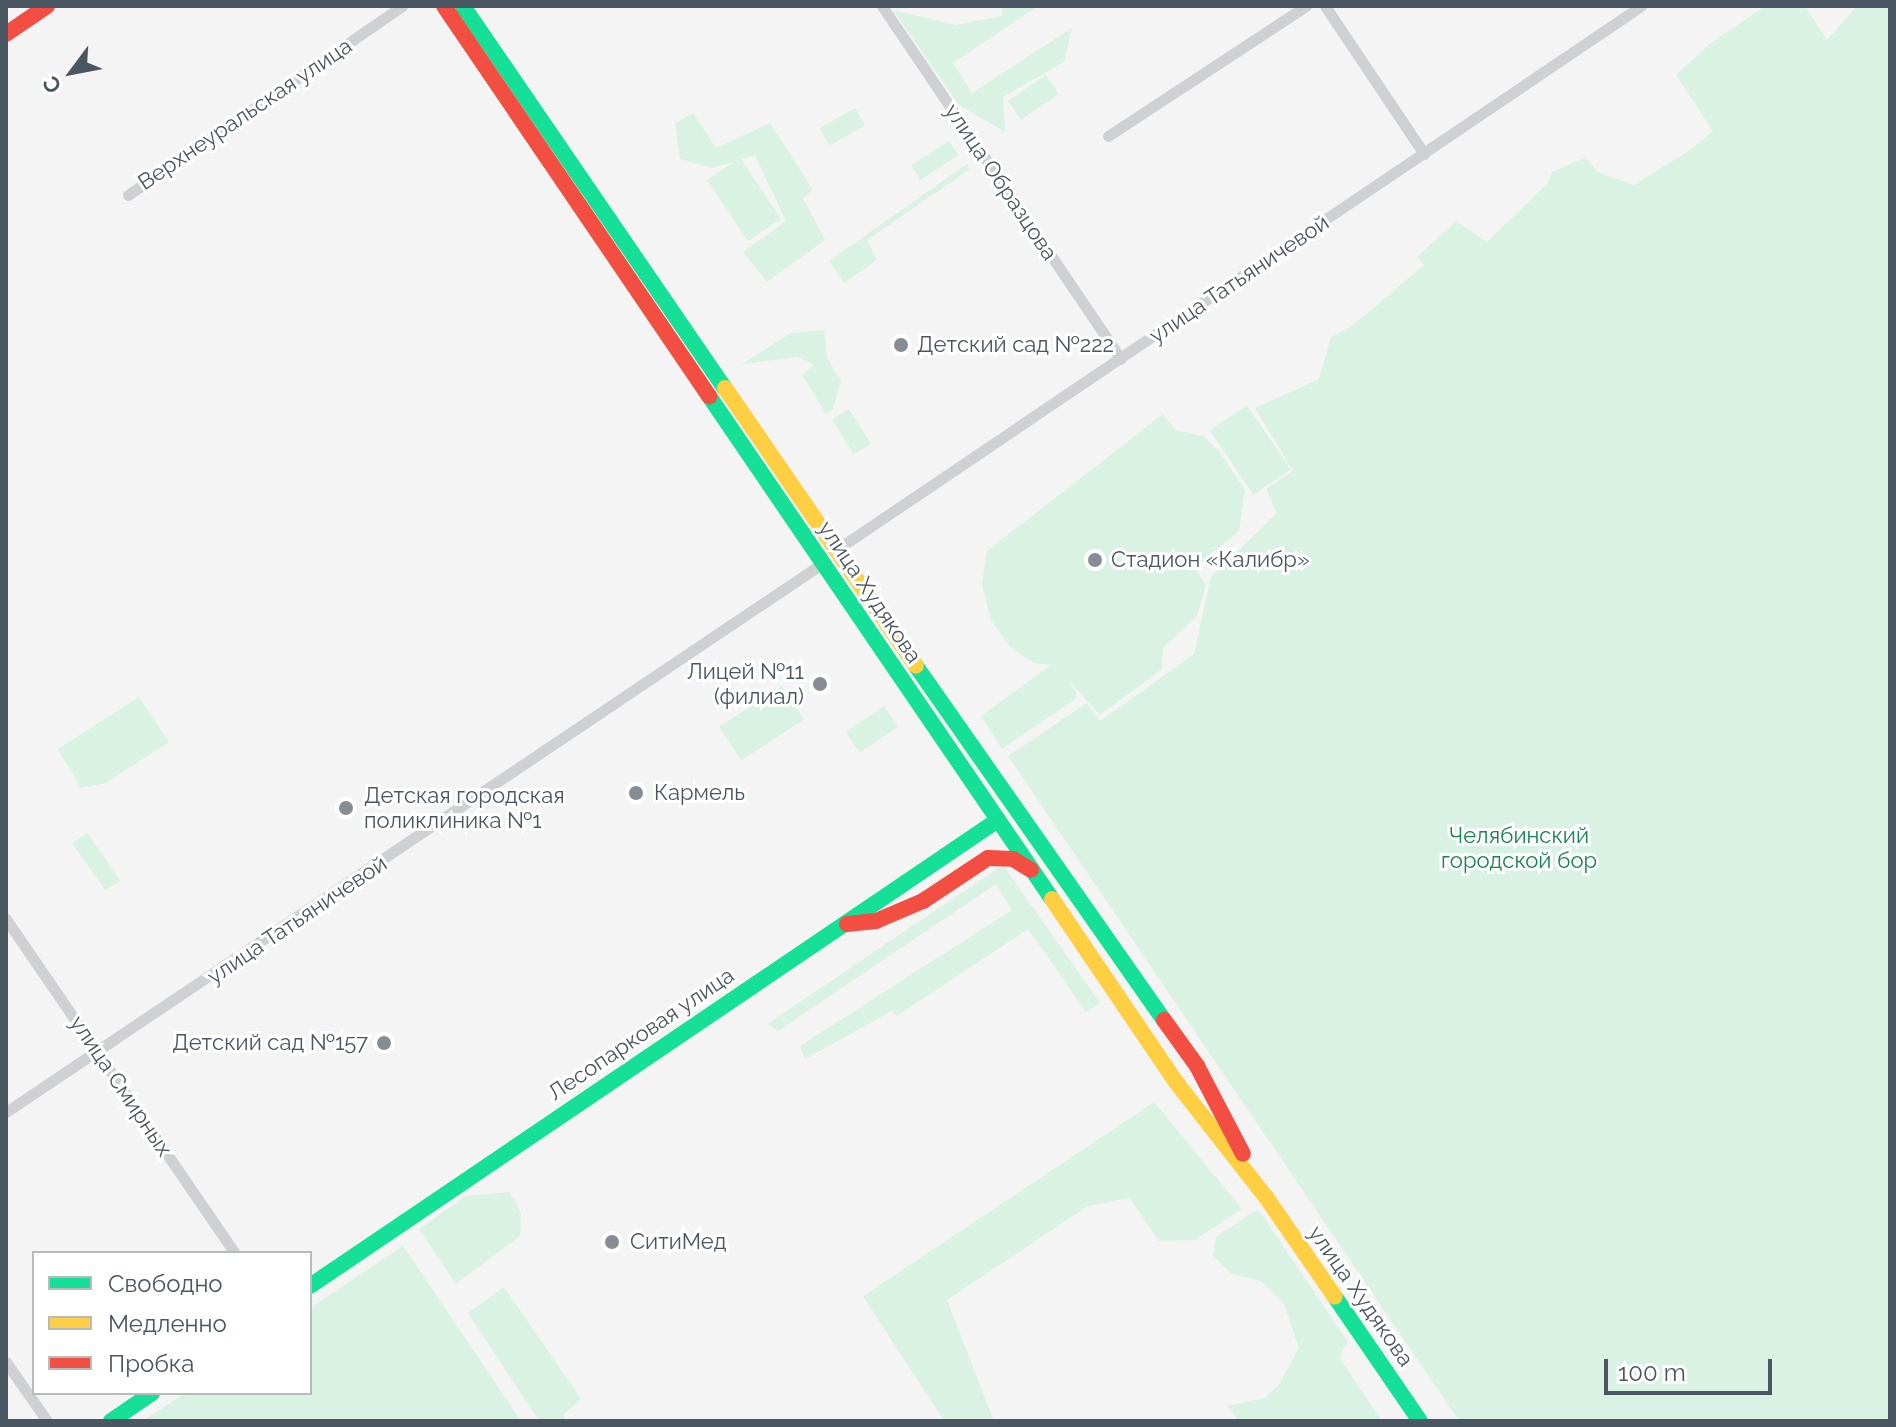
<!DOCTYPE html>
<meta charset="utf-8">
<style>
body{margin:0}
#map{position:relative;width:1896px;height:1427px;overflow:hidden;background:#f4f4f4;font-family:Raleway,sans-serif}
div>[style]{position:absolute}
.green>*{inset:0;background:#d9f2e3;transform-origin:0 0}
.street>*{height:11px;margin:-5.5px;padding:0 5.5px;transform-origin:5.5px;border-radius:5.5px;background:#ced0d2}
.fast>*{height:16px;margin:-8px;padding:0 8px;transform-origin:8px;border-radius:8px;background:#16e098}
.slow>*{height:16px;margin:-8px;padding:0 8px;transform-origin:8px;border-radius:8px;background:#ffcf43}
.jam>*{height:16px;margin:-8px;padding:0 8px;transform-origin:8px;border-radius:8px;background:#f24e42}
.dots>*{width:22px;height:22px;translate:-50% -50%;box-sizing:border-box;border:4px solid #fff;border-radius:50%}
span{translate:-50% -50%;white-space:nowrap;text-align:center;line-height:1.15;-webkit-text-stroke:6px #fff;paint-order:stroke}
.street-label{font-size:22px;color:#4a5661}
.poi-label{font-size:22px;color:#4a5661}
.left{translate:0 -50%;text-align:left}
.right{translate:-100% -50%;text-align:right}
.park-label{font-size:22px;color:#17864f}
.frame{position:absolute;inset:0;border:8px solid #4a5661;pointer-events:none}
.legend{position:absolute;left:32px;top:1251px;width:280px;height:144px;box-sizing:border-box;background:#fff;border:2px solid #b7bbc0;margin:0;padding:10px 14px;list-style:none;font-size:24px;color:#4a5661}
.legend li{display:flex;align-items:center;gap:16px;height:40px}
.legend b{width:40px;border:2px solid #b7bbc0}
.north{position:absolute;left:32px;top:32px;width:80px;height:80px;-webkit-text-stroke:6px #fff;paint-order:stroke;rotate:238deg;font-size:22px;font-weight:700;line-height:32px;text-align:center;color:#4a5661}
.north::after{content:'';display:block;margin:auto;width:28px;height:36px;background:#4a5661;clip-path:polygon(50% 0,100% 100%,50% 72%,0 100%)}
.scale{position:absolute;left:1604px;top:1359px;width:168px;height:36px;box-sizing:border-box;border:4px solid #4a5661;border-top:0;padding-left:10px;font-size:24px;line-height:28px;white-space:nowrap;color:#4a5661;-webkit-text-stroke:6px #fff;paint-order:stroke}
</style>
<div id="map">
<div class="green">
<i style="clip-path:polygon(1002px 6px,1038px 6px,953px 63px,972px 93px,1072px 28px,1064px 62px,1003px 97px,1005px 132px,959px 105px,893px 10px,956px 25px,1002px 16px)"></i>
<i style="clip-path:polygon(1765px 6px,1805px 6px,1827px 40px,1857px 6px,1890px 6px,1890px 1421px,1459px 1421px,1008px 756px,1087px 703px,1100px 721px,1194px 654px,1211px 577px,1277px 513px,1266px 489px,1293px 471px,1255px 408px,1319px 379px,1331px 337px,1351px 327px,1424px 265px,1417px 257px,1456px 221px,1487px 242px,1547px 184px,1552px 172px,1586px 157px,1597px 172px,1634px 185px,1690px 150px,1713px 131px,1676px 75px,1711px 43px)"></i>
<i style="left:1046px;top:75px;width:23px;height:46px;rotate:56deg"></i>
<i style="left:855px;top:108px;width:20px;height:41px;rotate:60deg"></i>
<i style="clip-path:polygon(693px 113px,716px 148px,770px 123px,813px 190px,803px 198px,825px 240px,767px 282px,743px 252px,786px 221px,755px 155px,741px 159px,781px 219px,748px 241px,707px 180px,734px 162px,712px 168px,680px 159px,675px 123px)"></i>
<i style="left:949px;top:141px;width:17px;height:45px;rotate:57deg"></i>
<i style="clip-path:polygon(967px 164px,970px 169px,867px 240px,877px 260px,844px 283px,829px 261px)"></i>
<i style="clip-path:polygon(824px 330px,827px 358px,841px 381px,833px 409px,826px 414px,802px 375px,814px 365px,797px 357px,742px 364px,791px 333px)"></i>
<i style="left:1247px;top:405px;width:78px;height:45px;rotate:56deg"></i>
<i style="left:849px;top:409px;width:41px;height:20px;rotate:58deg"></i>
<i style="clip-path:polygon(1163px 414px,1175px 430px,1203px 436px,1219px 451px,1245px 490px,1239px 531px,1195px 568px,1206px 585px,1197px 616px,1163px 648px,1162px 669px,1100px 715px,1069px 681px,1077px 694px,1074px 700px,1002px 749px,981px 716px,1051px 665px,1034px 663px,1010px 647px,991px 620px,982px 585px,987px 551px)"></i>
<i style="left:782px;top:686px;width:40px;height:75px;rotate:57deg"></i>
<i style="clip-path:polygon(139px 697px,169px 742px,106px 783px,81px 788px,58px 749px)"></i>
<i style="left:884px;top:706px;width:25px;height:46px;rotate:56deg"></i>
<i style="left:87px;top:833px;width:58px;height:18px;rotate:55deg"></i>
<i style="clip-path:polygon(1003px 865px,1100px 1003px,1086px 1012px,1028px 929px,897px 1016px,892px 1011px,805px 1059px,800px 1046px,1012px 910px,996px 884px,778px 1031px,767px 1024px)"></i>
<i style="clip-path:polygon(1154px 1102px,1242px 1209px,1195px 1240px,1159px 1241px,1130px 1198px,1088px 1206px,947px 1300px,994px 1421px,944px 1421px,863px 1296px)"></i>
<i style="clip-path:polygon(510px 1192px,521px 1213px,520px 1236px,456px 1284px,419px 1229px,466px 1196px)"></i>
<i style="clip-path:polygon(1258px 1209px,1348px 1342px,1339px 1357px,1382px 1421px,1239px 1421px,1227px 1406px,1265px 1398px,1279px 1385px,1299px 1348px,1284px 1304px,1261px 1281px,1232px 1274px,1213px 1256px,1216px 1237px)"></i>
<i style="clip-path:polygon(403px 1246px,521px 1421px,143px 1421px,185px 1393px,310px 1393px,310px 1308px)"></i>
<i style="clip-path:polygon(504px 1287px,581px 1399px,564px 1414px,565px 1421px,539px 1421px,468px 1313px)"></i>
</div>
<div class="street">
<i style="left:882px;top:6px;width:426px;rotate:55.9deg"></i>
<i style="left:1325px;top:6px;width:178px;rotate:56.2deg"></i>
<i style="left:1108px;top:136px;width:237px;rotate:-33.3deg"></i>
<i style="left:128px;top:195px;width:333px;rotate:-34.6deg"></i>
<i style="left:836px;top:550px;width:972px;rotate:-34.05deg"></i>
<i style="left:6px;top:919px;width:405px;rotate:55.6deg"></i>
<i style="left:6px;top:1112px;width:984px;rotate:-33.9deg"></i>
<i style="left:6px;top:1362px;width:72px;rotate:55.2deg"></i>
</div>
<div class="fast">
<i style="left:463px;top:6px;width:463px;rotate:55.6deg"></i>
<i style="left:709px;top:396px;width:609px;rotate:55.71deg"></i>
<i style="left:916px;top:666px;width:432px;rotate:55deg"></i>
<i style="left:310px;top:1286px;width:831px;rotate:-34.11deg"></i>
<i style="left:1335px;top:1297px;width:150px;rotate:55.6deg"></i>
<i style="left:111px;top:1421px;width:50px;rotate:-34.3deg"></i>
</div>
<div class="slow">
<i style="left:725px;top:388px;width:337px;rotate:55.5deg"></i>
<i style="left:1052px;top:899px;width:221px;rotate:55.9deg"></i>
<i style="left:1176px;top:1082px;width:146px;rotate:52deg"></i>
<i style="left:1266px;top:1197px;width:121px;rotate:55.4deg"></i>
</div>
<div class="jam">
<i style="left:444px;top:6px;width:472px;rotate:55.8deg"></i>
<i style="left:6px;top:34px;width:50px;rotate:-34.3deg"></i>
<i style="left:847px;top:924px;width:29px;rotate:-6deg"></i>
<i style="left:876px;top:921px;width:51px;rotate:-23.1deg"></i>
<i style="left:923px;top:901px;width:78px;rotate:-33.5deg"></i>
<i style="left:988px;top:858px;width:25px;rotate:2deg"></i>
<i style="left:1013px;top:859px;width:21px;rotate:31deg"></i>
<i style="left:1164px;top:1020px;width:57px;rotate:54.3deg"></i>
<i style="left:1197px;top:1066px;width:99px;rotate:62.4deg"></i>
</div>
<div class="dots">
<i style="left:901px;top:345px;background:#868d94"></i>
<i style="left:1095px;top:560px;background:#868d94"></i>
<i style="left:820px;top:684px;background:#868d94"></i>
<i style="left:636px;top:793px;background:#868d94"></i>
<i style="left:346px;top:808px;background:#868d94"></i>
<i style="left:384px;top:1043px;background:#868d94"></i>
<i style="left:612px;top:1242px;background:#868d94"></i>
</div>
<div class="street-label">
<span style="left:245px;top:114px;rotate:-34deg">Верхнеуральская улица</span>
<span style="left:1001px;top:182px;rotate:56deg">улица Образцова</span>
<span style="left:1239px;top:279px;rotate:-34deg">улица Татьяничевой</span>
<span style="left:870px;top:592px;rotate:56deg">улица Худякова</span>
<span style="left:297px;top:920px;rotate:-34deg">улица Татьяничевой</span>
<span style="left:641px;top:1034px;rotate:-34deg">Лесопарковая улица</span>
<span style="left:121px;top:1086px;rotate:56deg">улица Смирных</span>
<span style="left:1361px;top:1296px;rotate:55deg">улица Худякова</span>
</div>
<div class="poi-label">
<span class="left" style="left:917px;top:345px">Детский сад №222</span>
<span class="left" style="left:1111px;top:560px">Стадион «Калибр»</span>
<span class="right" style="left:804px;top:684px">Лицей №11<br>(филиал)</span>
<span class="left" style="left:654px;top:793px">Кармель</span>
<span class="left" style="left:364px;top:808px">Детская городская<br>поликлиника №1</span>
<span class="right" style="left:368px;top:1043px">Детский сад №157</span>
<span class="left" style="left:630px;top:1242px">СитиМед</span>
</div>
<div class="park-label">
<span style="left:1519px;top:848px">Челябинский<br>городской бор</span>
</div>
<div class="frame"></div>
<ul class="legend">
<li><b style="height:10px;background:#16e098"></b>Свободно</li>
<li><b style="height:10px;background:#ffcf43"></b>Медленно</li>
<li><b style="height:10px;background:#f24e42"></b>Пробка</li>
</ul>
<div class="north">С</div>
<div class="scale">100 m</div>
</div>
